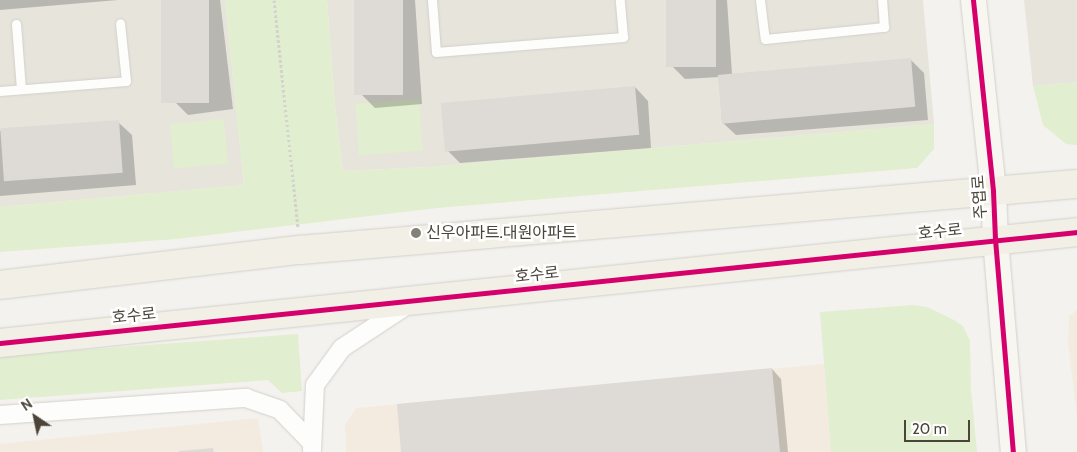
<!DOCTYPE html>
<meta charset="utf-8">
<style>
body{margin:0}
#map{position:relative;width:1077px;height:452px;overflow:hidden;background:#f4f2ee;font-family:Cabin,"Noto Sans KR",sans-serif}
div>[style]{position:absolute}
.residential>*{inset:0;background:#e7e4dc}
.commercial>*{inset:0;background:#f3ebdf}
.green>*{inset:0;background:#e1eecf;transform-origin:0 0}
.shadow>*{inset:0;background:#0003}
.building>*{inset:0;background:#dedbd6;transform-origin:0 0}
.path>*{height:3px;margin-top:-1.5px;transform-origin:0;background:repeating-linear-gradient(90deg,#d3d2cc 0 2.5px,transparent 0 5px)}
.roads{filter:drop-shadow(0 0 1px #d2d0cb) drop-shadow(0 0 1px #d2d0cb)}
.lane>*{height:9px;margin:-4.5px;padding:0 4.5px;transform-origin:4.5px;border-radius:4.5px;background:#fdfdfc}
.street>*{height:18px;margin:-9px;padding:0 9px;transform-origin:9px;border-radius:9px;background:#fdfdfc}
.secondary>*{height:25px;margin:-12.5px;padding:0 12.5px;transform-origin:12.5px;border-radius:12.5px;background:#f7f6f1}
.primary>*{height:28px;margin:-14px;padding:0 14px;transform-origin:14px;border-radius:14px;background:#f2efe6}
.cycleway>*{height:5px;margin:-2.5px;padding:0 2.5px;transform-origin:2.5px;border-radius:2.5px;background:#d6006c}
.dots>*{width:14px;height:14px;translate:-50% -50%;box-sizing:border-box;border:2px solid #fff;border-radius:50%}
span{translate:-50% -50%;white-space:nowrap;text-align:center;line-height:1.15;-webkit-text-stroke:5px #fff;paint-order:stroke}
.street-label{font-size:16px;color:#4b4439}
.poi-label{font-size:16px;color:#4b4439}
.left{translate:0 -50%;text-align:left}
.north{position:absolute;left:10px;top:392px;width:50px;height:50px;-webkit-text-stroke:4px #fff;paint-order:stroke;rotate:326deg;font-size:14px;font-weight:700;line-height:20px;text-align:center;color:#4b4439}
.north::after{content:'';display:block;margin:auto;width:18px;height:22px;background:#4b4439;clip-path:polygon(50% 0,100% 100%,50% 72%,0 100%)}
.scale{position:absolute;left:904px;top:420px;width:66px;height:22px;box-sizing:border-box;border:2px solid #4b4439;border-top:0;padding-left:6px;font-size:15px;line-height:18px;white-space:nowrap;color:#4b4439;-webkit-text-stroke:4px #fff;paint-order:stroke}
</style>
<div id="map">
<div class="residential">
<i style="clip-path:polygon(0 0,225px 0,244px 185px,0 207px)"></i>
<i style="clip-path:polygon(327px 0,923px 0,934px 124px,429px 167px,343px 171px,335px 107px)"></i>
<i style="clip-path:polygon(1024px 0,1077px 0,1077px 82px,1033px 86px)"></i>
</div>
<div class="commercial">
<i style="clip-path:polygon(1077px 310px,1077px 416px,1068px 343px,1069px 316px)"></i>
<i style="clip-path:polygon(824px 364px,831px 452px,346px 452px,345px 425px,356px 408px)"></i>
<i style="clip-path:polygon(258px 418px,263px 452px,0 452px,0 444px)"></i>
</div>
<div class="green">
<i style="clip-path:polygon(225px 0,327px 0,335px 107px,343px 171px,429px 167px,934px 124px,934px 149px,917px 168px,437px 208px,176px 239px,0 252px,0 207px,244px 185px)"></i>
<i style="clip-path:polygon(1077px 82px,1077px 145px,1066px 144px,1043px 125px,1033px 86px)"></i>
<i style="left:419px;top:99px;width:52px;height:64px;rotate:86deg"></i>
<i style="left:224px;top:119px;width:45px;height:54px;rotate:85deg"></i>
<i style="clip-path:polygon(912px 305px,927px 307px,952px 319px,963px 326px,970px 341px,971px 389px,977px 452px,831px 452px,820px 312px)"></i>
<i style="clip-path:polygon(298px 334px,302px 391px,282px 393px,268px 380px,0 400px,0 356px)"></i>
</div>
<div class="shadow">
<i style="clip-path:polygon(0 0,118px 0,0 10px)"></i>
<i style="clip-path:polygon(163px 0,220px 0,233px 109px,188px 115px,175px 102px)"></i>
<i style="clip-path:polygon(355px 0,415px 0,422px 104px,375px 108px,361px 94px)"></i>
<i style="clip-path:polygon(667px 0,727px 0,732px 74px,911px 60px,924px 73px,928px 120px,736px 135px,722px 122px,719px 77px,685px 79px,672px 66px)"></i>
<i style="clip-path:polygon(635px 87px,648px 101px,651px 148px,460px 163px,447px 150px)"></i>
<i style="clip-path:polygon(118px 122px,132px 135px,136px 185px,0 196px,0 131px)"></i>
<i style="clip-path:polygon(772px 369px,781px 379px,788px 452px,403px 452px)"></i>
</div>
<div class="building">
<i style="left:161px;top:0;width:48px;height:103px"></i>
<i style="left:354px;top:0;width:49px;height:95px"></i>
<i style="left:666px;top:0;width:50px;height:67px"></i>
<i style="left:911px;top:58px;width:49px;height:194px;rotate:85deg"></i>
<i style="left:635px;top:86px;width:49px;height:195px;rotate:85deg"></i>
<i style="left:119px;top:120px;width:53px;height:119px;rotate:86deg"></i>
<i style="clip-path:polygon(772px 368px,780px 452px,401px 452px,397px 404px)"></i>
<i style="clip-path:polygon(213px 448px,214px 452px,179px 452px,179px 451px)"></i>
</div>
<div class="path">
<i style="left:274px;top:0;width:228px;rotate:84deg"></i>
</div>
<div class="roads">
<div class="lane">
<i style="left:432px;top:0;width:52px;rotate:85.6deg"></i>
<i style="left:436px;top:52px;width:188px;rotate:-4.6deg"></i>
<i style="left:623px;top:37px;width:37px;rotate:-95deg"></i>
<i style="left:760px;top:0;width:39px;rotate:83deg"></i>
<i style="left:765px;top:39px;width:120px;rotate:-5.8deg"></i>
<i style="left:884px;top:27px;width:27px;rotate:-94deg"></i>
<i style="left:16px;top:24px;width:65px;rotate:85.6deg"></i>
<i style="left:0;top:91px;width:126px;rotate:-4.5deg"></i>
<i style="left:126px;top:81px;width:58px;rotate:-95.9deg"></i>
</div>
<div class="street">
<i style="left:0;top:415px;width:247px;rotate:-4deg"></i>
<i style="left:246px;top:398px;width:36px;rotate:19deg"></i>
<i style="left:280px;top:410px;width:46px;rotate:45.9deg"></i>
<i style="left:312px;top:450px;width:65px;rotate:-87.4deg"></i>
<i style="left:315px;top:385px;width:46px;rotate:-53.9deg"></i>
<i style="left:342px;top:348px;width:80px;rotate:-33.3deg"></i>
</div>
<div class="secondary">
<i style="left:973px;top:0;width:192px;rotate:84deg"></i>
<i style="left:993px;top:191px;width:48px;rotate:87.6deg"></i>
<i style="left:995px;top:239px;width:214px;rotate:85.2deg"></i>
</div>
<div class="primary">
<i style="left:0;top:285px;width:302px;rotate:-6.7deg"></i>
<i style="left:300px;top:250px;width:780px;rotate:-4.86deg"></i>
<i style="left:0;top:343px;width:1083px;rotate:-5.88deg"></i>
</div>
</div>
<div class="cycleway">
<i style="left:973px;top:0;width:192px;rotate:84deg"></i>
<i style="left:993px;top:191px;width:48px;rotate:87.6deg"></i>
<i style="left:995px;top:239px;width:214px;rotate:85.2deg"></i>
<i style="left:0;top:343px;width:1083px;rotate:-5.88deg"></i>
</div>
<div class="dots">
<i style="left:416px;top:233px;background:#868178"></i>
</div>
<div class="street-label">
<span style="left:980px;top:197px;rotate:-94deg">주엽로</span>
<span style="left:940px;top:232px;rotate:-6deg">호수로</span>
<span style="left:537px;top:275px;rotate:-6deg">호수로</span>
<span style="left:134px;top:316px;rotate:-6deg">호수로</span>
</div>
<div class="poi-label">
<span class="left" style="left:426px;top:233px">신우아파트.대원아파트</span>
</div>
<div class="north">N</div>
<div class="scale">20 m</div>
</div>
